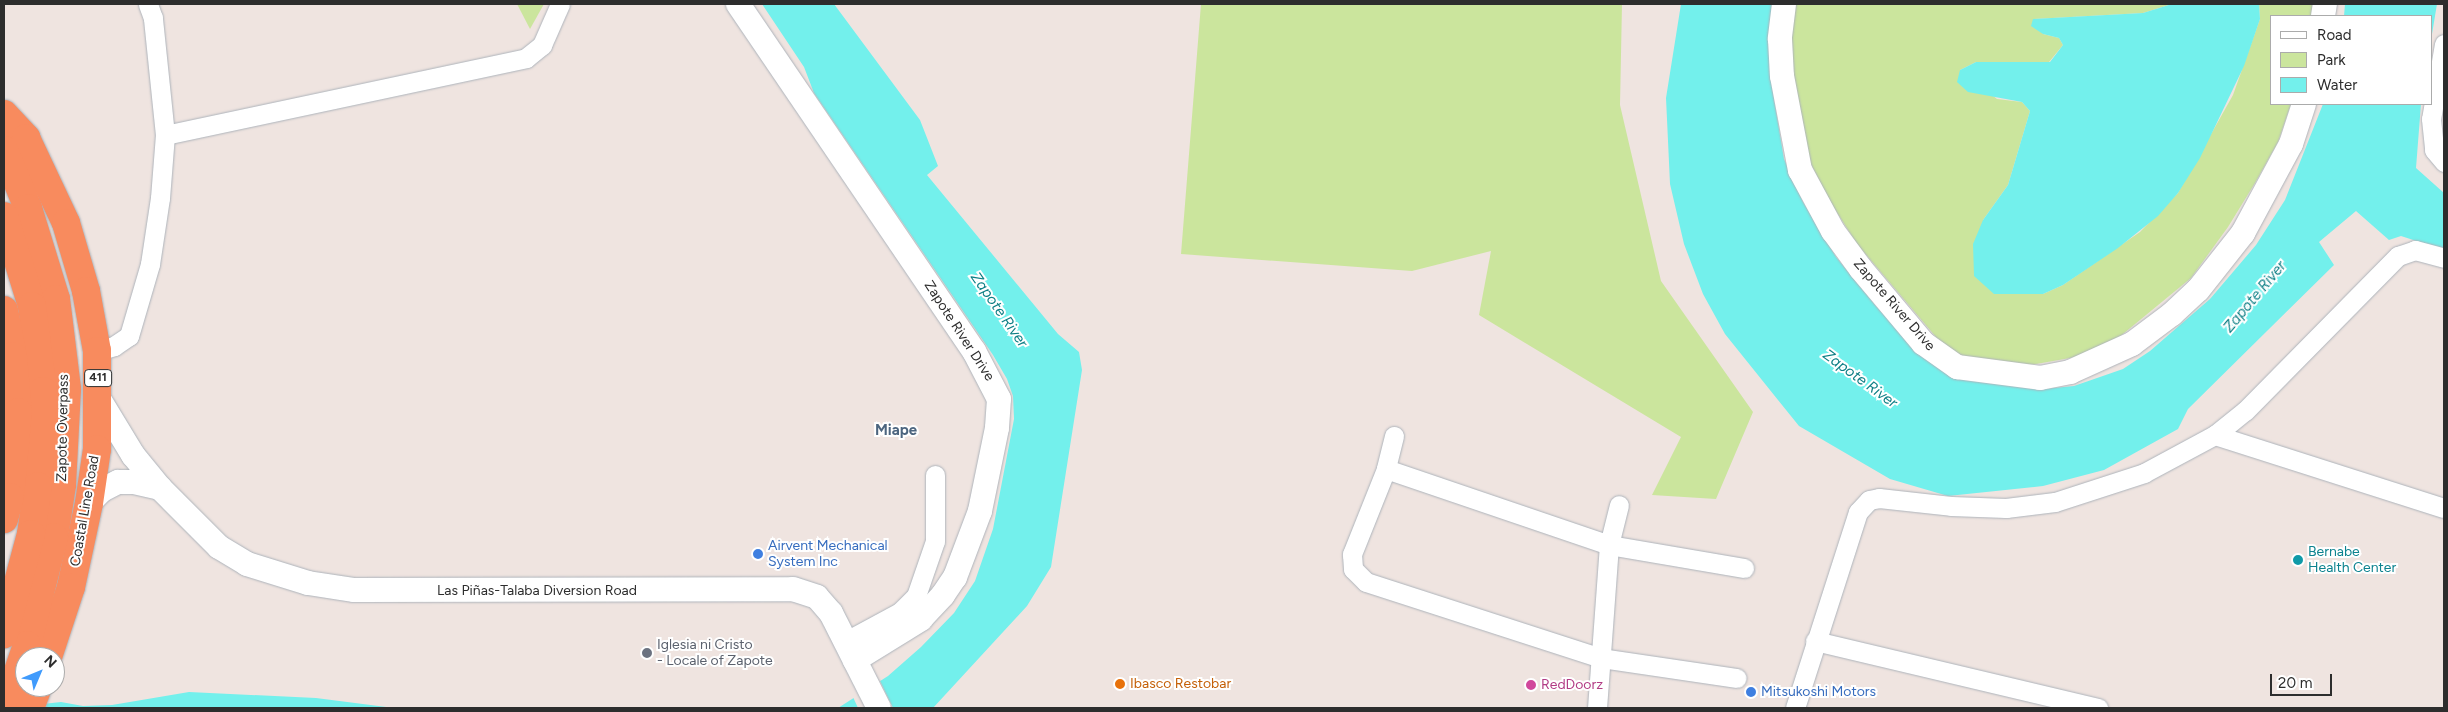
<!DOCTYPE html>
<meta charset="utf-8">
<style>
body{margin:0}
#map{position:relative;width:2448px;height:712px;overflow:hidden;background:#efe4e0;font-family:Figtree,sans-serif}
div>[style]{position:absolute}
.green>*{inset:0;background:#cbe59d}
.water>*{inset:0;background:#73f0ec}
.pier>*{inset:0;background:#efe4e0}
.roads{filter:drop-shadow(0 0 1px #adb3ba) drop-shadow(0 0 1px #adb3ba)}
.minor>*{height:19px;margin:-9.5px;padding:0 9.5px;transform-origin:9.5px;border-radius:9.5px;background:#fff}
.tertiary>*{height:24px;margin:-12px;padding:0 12px;transform-origin:12px;border-radius:12px;background:#fff}
.trunk>*{height:28px;margin:-14px;padding:0 14px;transform-origin:14px;border-radius:14px;background:#f88b5e}
.dots>*{width:14px;height:14px;translate:-50% -50%;box-sizing:border-box;border:2px solid #fff;border-radius:50%}
span{translate:-50% -50%;white-space:nowrap;text-align:center;line-height:1.15;-webkit-text-stroke:4px #fff;paint-order:stroke}
.shield-label span{padding:1px 4px;background:#fff;border:1px solid;border-radius:4px;-webkit-text-stroke-width:0}
.shield-label{font-size:12px;color:#2d2d2d;font-weight:700}
.street-label{font-size:14px;color:#2d2d2d}
.shop-label{font-size:14px;color:#366cbe}
.left{translate:0 -50%;text-align:left}
.culture-label{font-size:14px;color:#0d838f}
.worship-label{font-size:14px;color:#5b616d}
.food-label{font-size:14px;color:#c56008}
.hotel-label{font-size:14px;color:#b23c85}
.water-label{font-size:15px;color:#0d7f85;font-style:italic}
.neighbourhood-label{font-size:15px;color:#4c657f;font-weight:700}
.frame{position:absolute;inset:0;border:5px solid #2d2d2d;pointer-events:none}
.legend{position:absolute;left:2270px;top:15px;width:162px;height:90px;box-sizing:border-box;background:#fff;border:1px solid #ababab;margin:0;padding:6px 9px;list-style:none;font-size:15px;color:#2d2d2d}
.legend li{display:flex;align-items:center;gap:10px;height:25px}
.legend b{width:25px;border:1px solid #ababab}
.north{position:absolute;left:15px;top:647px;width:50px;height:50px;box-sizing:border-box;background:#fff;border:1px solid #ababab;border-radius:50%;rotate:45deg;font-size:14px;font-weight:700;line-height:20px;text-align:center;color:#2d2d2d}
.north::after{content:'';display:block;margin:auto;width:18px;height:22px;background:#409bfc;clip-path:polygon(50% 0,100% 100%,50% 72%,0 100%)}
.scale{position:absolute;left:2270px;top:674px;width:62px;height:22px;box-sizing:border-box;border:2px solid #2d2d2d;border-top:0;padding-left:6px;font-size:15px;line-height:18px;white-space:nowrap;color:#2d2d2d;-webkit-text-stroke:4px #fff;paint-order:stroke}
</style>
<div id="map">
<div class="green">
<i style="clip-path:polygon(517px 4px,544px 4px,530px 29px)"></i>
<i style="clip-path:polygon(1201px 4px,1622px 4px,1620px 105px,1661px 281px,1753px 412px,1716px 499px,1652px 495px,1681px 437px,1479px 315px,1491px 251px,1412px 271px,1181px 254px)"></i>
<i style="clip-path:polygon(1794px 4px,2172px 4px,2143px 13px,2034px 19px,2043px 34px,2059px 38px,2063px 45px,2049px 62px,1976px 62px,1960px 70px,1997px 99px,2022px 102px,2030px 111px,2008px 185px,1983px 220px,1994px 294px,2043px 294px,2063px 285px,2140px 232px,2178px 193px,2233px 95px,2260px 19px,2259px 4px,2317px 4px,2314px 16px,2272px 16px,2272px 104px,2291px 104px,2278px 142px,2255px 183px,2228px 227px,2191px 278px,2112px 343px,2087px 355px,2030px 365px,1962px 356px,1941px 343px,1857px 244px,1829px 200px,1811px 164px,1801px 129px,1790px 51px)"></i>
</div>
<div class="water">
<i style="clip-path:polygon(762px 4px,834px 4px,920px 120px,938px 166px,927px 175px,1058px 334px,1079px 352px,1082px 370px,1051px 567px,1027px 606px,933px 708px,838px 708px,888px 676px,921px 647px,954px 613px,975px 581px,993px 529px,1014px 419px,1013px 396px,1007px 379px,993px 355px,814px 93px,804px 67px)"></i>
<i style="clip-path:polygon(1681px 4px,1773px 4px,1769px 42px,1774px 99px,1784px 159px,1803px 202px,1836px 257px,1875px 305px,1921px 356px,1949px 374px,1979px 382px,2043px 389px,2074px 386px,2123px 369px,2150px 351px,2210px 299px,2256px 245px,2285px 200px,2323px 104px,2421px 104px,2416px 168px,2444px 193px,2444px 250px,2401px 236px,2389px 240px,2356px 211px,2319px 242px,2334px 265px,2188px 409px,2178px 429px,2104px 470px,2043px 486px,1948px 496px,1890px 479px,1799px 426px,1725px 334px,1703px 294px,1684px 244px,1670px 184px,1666px 98px)"></i>
<i style="clip-path:polygon(2172px 4px,2259px 4px,2260px 19px,2244px 66px,2200px 158px,2178px 193px,2158px 216px,2118px 248px,2063px 285px,2043px 294px,1994px 294px,1974px 276px,1973px 244px,1983px 220px,2008px 185px,2030px 111px,2022px 102px,1968px 92px,1957px 82px,1960px 70px,1976px 62px,2050px 62px,2063px 45px,2059px 38px,2043px 34px,2031px 26px,2033px 19px,2143px 13px)"></i>
<i style="clip-path:polygon(2345px 4px,2437px 4px,2432px 34px,2432px 16px,2344px 16px)"></i>
<i style="clip-path:polygon(189px 692px,316px 698px,394px 708px,7px 708px,61px 702px,83px 706px,112px 705px)"></i>
</div>
<div class="pier">
<i style="clip-path:polygon(879px 679px,893px 708px,858px 708px,853px 697px)"></i>
</div>
<div class="roads">
<div class="minor">
<i style="left:2444px;top:44px;width:76px;rotate:99.8deg"></i>
<i style="left:2431px;top:119px;width:31px;rotate:84deg"></i>
<i style="left:2434px;top:150px;width:16px;rotate:50deg"></i>
<i style="left:165px;top:135px;width:369px;rotate:-12deg"></i>
<i style="left:526px;top:58px;width:21px;rotate:-39deg"></i>
<i style="left:542px;top:45px;width:45px;rotate:-66.3deg"></i>
<i style="left:97px;top:351px;width:18px;rotate:-16deg"></i>
<i style="left:114px;top:346px;width:18px;rotate:-34deg"></i>
<i style="left:129px;top:336px;width:75px;rotate:-73.7deg"></i>
<i style="left:150px;top:264px;width:67px;rotate:-81.4deg"></i>
<i style="left:160px;top:198px;width:63px;rotate:-85.5deg"></i>
<i style="left:165px;top:135px;width:118px;rotate:-95.9deg"></i>
<i style="left:153px;top:18px;width:15px;rotate:-110deg"></i>
<i style="left:2215px;top:435px;width:240px;rotate:17.7deg"></i>
<i style="left:1394px;top:436px;width:34px;rotate:104deg"></i>
<i style="left:1386px;top:469px;width:92px;rotate:111.8deg"></i>
<i style="left:1352px;top:554px;width:15px;rotate:86deg"></i>
<i style="left:1353px;top:569px;width:18px;rotate:45deg"></i>
<i style="left:1366px;top:582px;width:247px;rotate:17.9deg"></i>
<i style="left:1601px;top:658px;width:137px;rotate:8.4deg"></i>
<i style="left:1386px;top:469px;width:236px;rotate:18.8deg"></i>
<i style="left:1609px;top:545px;width:137px;rotate:9.7deg"></i>
<i style="left:846px;top:641px;width:61px;rotate:-28.2deg"></i>
<i style="left:900px;top:612px;width:23px;rotate:-45deg"></i>
<i style="left:916px;top:596px;width:58px;rotate:-70.9deg"></i>
<i style="left:935px;top:541px;width:66px;rotate:-90deg"></i>
<i style="left:1815px;top:641px;width:291px;rotate:13.3deg"></i>
<i style="left:1597px;top:708px;width:163px;rotate:-85.8deg"></i>
<i style="left:1609px;top:545px;width:41px;rotate:-76deg"></i>
<i style="left:1795px;top:708px;width:206px;rotate:-72.2deg"></i>
<i style="left:1858px;top:512px;width:16px;rotate:-47deg"></i>
<i style="left:1869px;top:500px;width:10px;rotate:-11deg"></i>
<i style="left:1879px;top:498px;width:72px;rotate:6.3deg"></i>
<i style="left:1951px;top:506px;width:55px;rotate:2.1deg"></i>
<i style="left:2006px;top:508px;width:49px;rotate:-7deg"></i>
<i style="left:2055px;top:502px;width:94px;rotate:-18deg"></i>
<i style="left:2144px;top:473px;width:81px;rotate:-28.2deg"></i>
<i style="left:2215px;top:435px;width:38px;rotate:-39deg"></i>
<i style="left:2245px;top:411px;width:218px;rotate:-45.4deg"></i>
<i style="left:2398px;top:256px;width:18px;rotate:-19deg"></i>
<i style="left:2415px;top:250px;width:30px;rotate:15deg"></i>
</div>
<div class="tertiary">
<i style="left:738px;top:4px;width:420px;rotate:55.8deg"></i>
<i style="left:974px;top:351px;width:54px;rotate:62.5deg"></i>
<i style="left:999px;top:399px;width:29px;rotate:94deg"></i>
<i style="left:997px;top:428px;width:85px;rotate:101.6deg"></i>
<i style="left:980px;top:511px;width:71px;rotate:110.7deg"></i>
<i style="left:955px;top:577px;width:22px;rotate:124deg"></i>
<i style="left:943px;top:595px;width:33px;rotate:133deg"></i>
<i style="left:921px;top:619px;width:78px;rotate:148.2deg"></i>
<i style="left:1784px;top:4px;width:35px;rotate:97deg"></i>
<i style="left:1780px;top:39px;width:37px;rotate:87deg"></i>
<i style="left:1782px;top:76px;width:96px;rotate:79.2deg"></i>
<i style="left:1800px;top:170px;width:69px;rotate:61.6deg"></i>
<i style="left:1833px;top:231px;width:47px;rotate:53.6deg"></i>
<i style="left:1861px;top:269px;width:97px;rotate:50deg"></i>
<i style="left:1923px;top:343px;width:42px;rotate:35.2deg"></i>
<i style="left:1957px;top:367px;width:84px;rotate:7.5deg"></i>
<i style="left:2040px;top:378px;width:31px;rotate:-11deg"></i>
<i style="left:2070px;top:372px;width:68px;rotate:-24.3deg"></i>
<i style="left:2132px;top:344px;width:50px;rotate:-36.9deg"></i>
<i style="left:2172px;top:314px;width:35px;rotate:-43deg"></i>
<i style="left:2198px;top:290px;width:73px;rotate:-51.7deg"></i>
<i style="left:2243px;top:233px;width:101px;rotate:-61.7deg"></i>
<i style="left:2291px;top:144px;width:42px;rotate:-72deg"></i>
<i style="left:2323px;top:16px;width:12px;rotate:-81deg"></i>
<i style="left:99px;top:399px;width:66px;rotate:58.7deg"></i>
<i style="left:133px;top:455px;width:43px;rotate:50.7deg"></i>
<i style="left:160px;top:488px;width:83px;rotate:45deg"></i>
<i style="left:219px;top:547px;width:33px;rotate:31deg"></i>
<i style="left:247px;top:564px;width:64px;rotate:17.3deg"></i>
<i style="left:308px;top:583px;width:47px;rotate:8.7deg"></i>
<i style="left:354px;top:590px;width:439px;rotate:-0.1deg"></i>
<i style="left:793px;top:589px;width:25px;rotate:18deg"></i>
<i style="left:817px;top:597px;width:21px;rotate:49deg"></i>
<i style="left:831px;top:613px;width:106px;rotate:63.2deg"></i>
<i style="left:89px;top:503px;width:18px;rotate:-45deg"></i>
<i style="left:102px;top:490px;width:18px;rotate:-27deg"></i>
<i style="left:118px;top:482px;width:16px"></i>
<i style="left:134px;top:482px;width:27px;rotate:13deg"></i>
</div>
<div class="trunk">
<i style="left:4px;top:114px;width:33px;rotate:47deg"></i>
<i style="left:26px;top:138px;width:94px;rotate:64.8deg"></i>
<i style="left:66px;top:223px;width:71px;rotate:73.6deg"></i>
<i style="left:86px;top:291px;width:61px;rotate:79.6deg"></i>
<i style="left:97px;top:351px;width:98px;rotate:90deg"></i>
<i style="left:97px;top:449px;width:55px;rotate:98.4deg"></i>
<i style="left:89px;top:503px;width:86px;rotate:102.1deg"></i>
<i style="left:71px;top:587px;width:74px;rotate:108.2deg"></i>
<i style="left:4px;top:150px;width:63px;rotate:67.5deg"></i>
<i style="left:28px;top:208px;width:95px;rotate:72.9deg"></i>
<i style="left:56px;top:299px;width:91px;rotate:83deg"></i>
<i style="left:67px;top:389px;width:96px;rotate:93deg"></i>
<i style="left:62px;top:485px;width:53px;rotate:98.7deg"></i>
<i style="left:54px;top:537px;width:111px;rotate:104deg"></i>
<i style="left:27px;top:645px;width:67px;rotate:109.2deg"></i>
<i style="left:4px;top:216px;width:94px;rotate:72.7deg"></i>
<i style="left:32px;top:306px;width:86px;rotate:82.6deg"></i>
<i style="left:43px;top:391px;width:95px;rotate:93deg"></i>
<i style="left:38px;top:486px;width:49px;rotate:98.3deg"></i>
<i style="left:31px;top:534px;width:104px;rotate:105.1deg"></i>
<i style="left:4px;top:310px;width:47px;rotate:78.9deg"></i>
<i style="left:13px;top:356px;width:56px;rotate:84.9deg"></i>
<i style="left:18px;top:412px;width:85px;rotate:95.4deg"></i>
<i style="left:10px;top:497px;width:23px;rotate:105deg"></i>
<i style="left:30px;top:708px;width:22px;rotate:-69deg"></i>
</div>
</div>
<div class="dots">
<i style="left:758px;top:554px;background:#3f7fe0"></i>
<i style="left:2298px;top:560px;background:#0f9aa8"></i>
<i style="left:647px;top:653px;background:#6b7280"></i>
<i style="left:1120px;top:684px;background:#e8710a"></i>
<i style="left:1531px;top:685px;background:#d1479c"></i>
<i style="left:1751px;top:692px;background:#3f7fe0"></i>
</div>
<div class="shield-label">
<span style="left:98px;top:378px">411</span>
</div>
<div class="street-label">
<span style="left:1894px;top:305px;rotate:49deg">Zapote River Drive</span>
<span style="left:959px;top:331px;rotate:57deg">Zapote River Drive</span>
<span style="left:63px;top:428px;rotate:-89deg">Zapote Overpass</span>
<span style="left:85px;top:511px;rotate:-80deg">Coastal Line Road</span>
<span style="left:537px;top:591px">Las Piñas-Talaba Diversion Road</span>
</div>
<div class="shop-label">
<span class="left" style="left:768px;top:554px">Airvent Mechanical<br>System Inc</span>
<span class="left" style="left:1761px;top:692px">Mitsukoshi Motors</span>
</div>
<div class="culture-label">
<span class="left" style="left:2308px;top:560px">Bernabe<br>Health Center</span>
</div>
<div class="worship-label">
<span class="left" style="left:657px;top:653px">Iglesia ni Cristo<br>- Locale of Zapote</span>
</div>
<div class="food-label">
<span class="left" style="left:1130px;top:684px">Ibasco Restobar</span>
</div>
<div class="hotel-label">
<span class="left" style="left:1541px;top:685px">RedDoorz</span>
</div>
<div class="water-label">
<span style="left:2255px;top:297px;rotate:-50deg">Zapote River</span>
<span style="left:999px;top:310px;rotate:55deg">Zapote River</span>
<span style="left:1860px;top:379px;rotate:36deg">Zapote River</span>
</div>
<div class="neighbourhood-label">
<span style="left:896px;top:431px">Miape</span>
</div>
<div class="frame"></div>
<ul class="legend">
<li><b style="height:6px;background:#fff"></b>Road</li>
<li><b style="height:14px;background:#cbe59d"></b>Park</li>
<li><b style="height:14px;background:#73f0ec"></b>Water</li>
</ul>
<div class="north">N</div>
<div class="scale">20 m</div>
</div>
